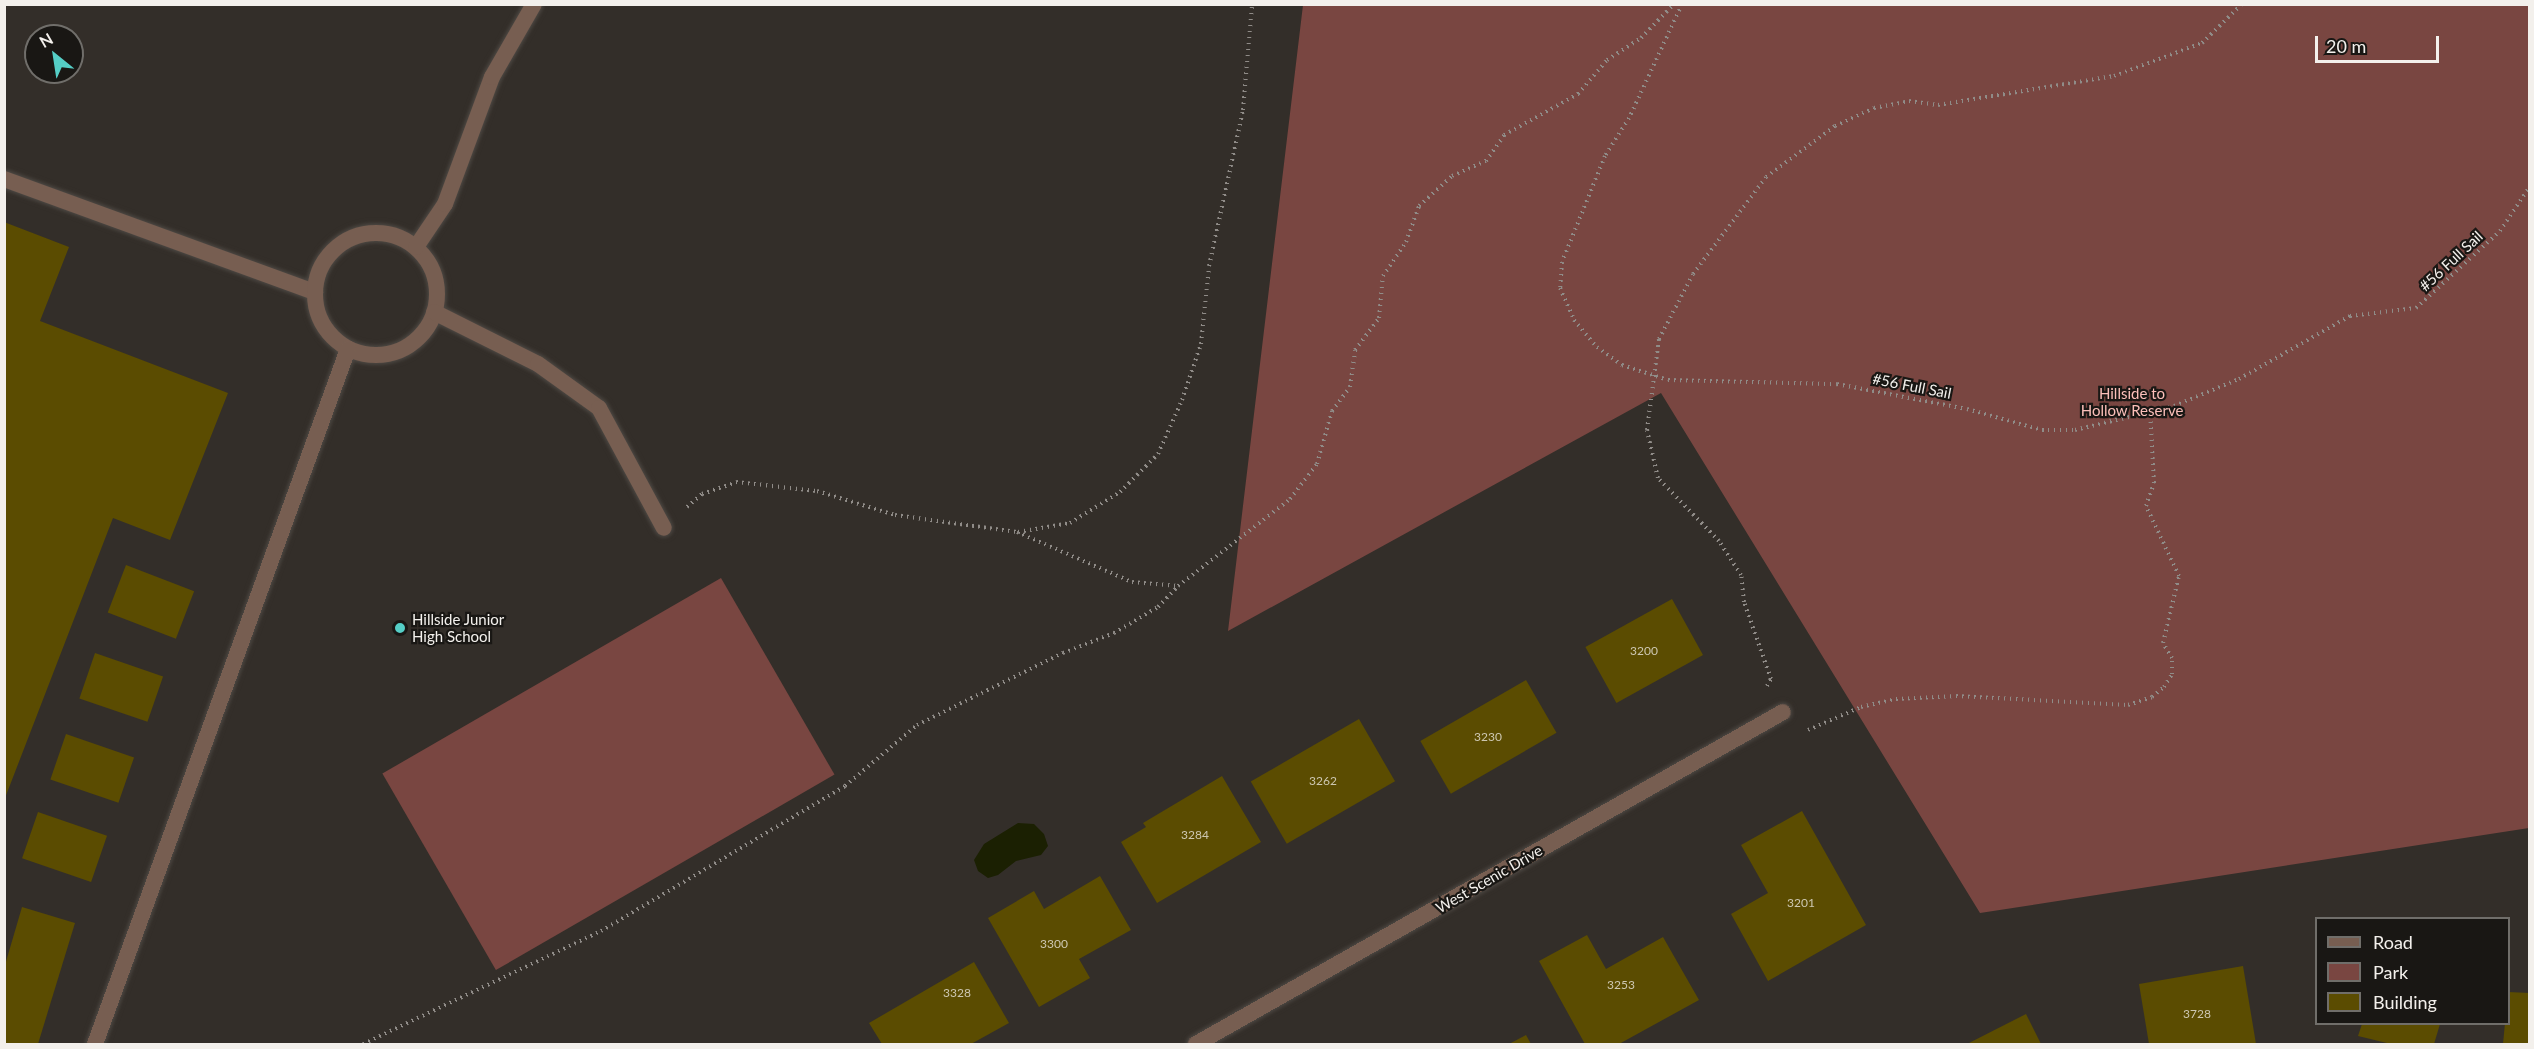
<!DOCTYPE html>
<style>
body{margin:0}
#map{position:relative;width:2534px;height:1049px;overflow:hidden;background:#332e29;font-family:Lato,sans-serif}
div>[style]{position:absolute}
.green>*{inset:0;background:#794641;transform-origin:0 0}
.water>*{inset:0;background:#1b2002}
.building>*{inset:0;background:#5b4c01;transform-origin:0 0}
.path>*{height:4px;margin-top:-2px;transform-origin:0;background:repeating-linear-gradient(90deg,#908c88 0 1.5px,transparent 0 6px)}
.roads{filter:drop-shadow(0 0 2px #4e4944) drop-shadow(0 0 2px #4e4944)}
.service>*{height:16px;margin:-8px;padding:0 8px;transform-origin:8px;border-radius:8px;background:#775e51}
.service>.ring{margin:-8px;padding:0;box-sizing:content-box;background:none;border:16px solid #775e51;border-radius:50%}
.minor>*{height:16px;margin:-8px;padding:0 8px;transform-origin:8px;border-radius:8px;background:#775e51}
.dots>*{width:16px;height:16px;translate:-50% -50%;box-sizing:border-box;border:3px solid #191714;border-radius:50%}
span{translate:-50% -50%;white-space:nowrap;text-align:center;line-height:1.15;-webkit-text-stroke:4.5px #191714;paint-order:stroke}
.number-label{font-size:12px;color:#cdc7b1}
.number-label span{-webkit-text-stroke-width:0}
.street-label{font-size:15px;color:#f3f0ec}
.park-label{font-size:15px;color:#fbbfb9}
.poi-label{font-size:15px;color:#f3f0ec}
.left{translate:0 -50%;text-align:left}
.frame{position:absolute;inset:0;border:6px solid #f3f0ec;pointer-events:none}
.legend{position:absolute;left:2315px;top:917px;width:195px;height:108px;box-sizing:border-box;background:#191714;border:2px solid #706e6a;margin:0;padding:8px 10px;list-style:none;font-size:18px;color:#f3f0ec}
.legend li{display:flex;align-items:center;gap:12px;height:30px}
.legend b{width:30px;border:2px solid #706e6a}
.north{position:absolute;left:24px;top:24px;width:60px;height:60px;box-sizing:border-box;background:#191714;border:2px solid #706e6a;border-radius:50%;rotate:330deg;font-size:16px;font-weight:700;line-height:24px;text-align:center;color:#f3f0ec}
.north::after{content:'';display:block;margin:auto;width:21px;height:27px;background:#55cec6;clip-path:polygon(50% 0,100% 100%,50% 72%,0 100%)}
.scale{position:absolute;left:2315px;top:36px;width:124px;height:27px;box-sizing:border-box;border:3px solid #f3f0ec;border-top:0;padding-left:8px;font-size:18px;line-height:21px;white-space:nowrap;color:#f3f0ec;-webkit-text-stroke:4px #191714;paint-order:stroke}
</style>
<div id="map">
<div class="green">
<i style="clip-path:polygon(1303px 5px,2529px 5px,2529px 828px,1980px 913px,1661px 393px,1228px 631px)"></i>
<i style="left:721px;top:578px;width:227px;height:391px;rotate:60deg"></i>
</div>
<div class="water">
<i style="clip-path:polygon(1018px 823px,1034px 824px,1044px 834px,1048px 846px,1041px 855px,1016px 861px,998px 875px,988px 878px,978px 871px,974px 860px,984px 844px)"></i>
</div>
<div class="building">
<i style="clip-path:polygon(4px 222px,69px 247px,40px 321px,228px 393px,170px 540px,113px 518px,5px 798px)"></i>
<i style="left:126px;top:565px;width:73px;height:51px;rotate:21deg"></i>
<i style="left:1672px;top:599px;width:64px;height:99px;rotate:61deg"></i>
<i style="left:95px;top:653px;width:72px;height:48px;rotate:19deg"></i>
<i style="left:1526px;top:680px;width:61px;height:122px;rotate:60deg"></i>
<i style="left:1359px;top:719px;width:72px;height:125px;rotate:60deg"></i>
<i style="left:66px;top:734px;width:72px;height:48px;rotate:19deg"></i>
<i style="clip-path:polygon(1222px 776px,1261px 842px,1157px 903px,1121px 842px,1146px 827px,1143px 823px)"></i>
<i style="clip-path:polygon(1802px 811px,1866px 925px,1768px 981px,1731px 914px,1768px 893px,1741px 845px)"></i>
<i style="left:38px;top:812px;width:73px;height:49px;rotate:19deg"></i>
<i style="clip-path:polygon(1100px 876px,1131px 930px,1079px 959px,1090px 978px,1039px 1007px,988px 918px,1034px 891px,1044px 909px)"></i>
<i style="clip-path:polygon(22px 907px,75px 923px,38px 1044px,5px 1044px,5px 965px)"></i>
<i style="clip-path:polygon(1587px 935px,1606px 969px,1663px 937px,1699px 1000px,1619px 1044px,1585px 1044px,1539px 961px)"></i>
<i style="clip-path:polygon(974px 962px,1009px 1023px,971px 1044px,882px 1044px,869px 1023px)"></i>
<i style="clip-path:polygon(2243px 966px,2256px 1044px,2149px 1044px,2139px 984px)"></i>
<i style="clip-path:polygon(2508px 992px,2530px 993px,2530px 1044px,2503px 1044px)"></i>
<i style="clip-path:polygon(2026px 1014px,2041px 1044px,1967px 1044px)"></i>
<i style="clip-path:polygon(2362px 1024px,2440px 1024px,2434px 1044px,2391px 1044px,2358px 1036px)"></i>
<i style="clip-path:polygon(1526px 1035px,1531px 1044px,1509px 1044px)"></i>
</div>
<div class="path">
<i style="left:1682px;top:4px;width:126px;rotate:114.9deg"></i>
<i style="left:1629px;top:118px;width:45px;rotate:122.3deg"></i>
<i style="left:1605px;top:156px;width:114px;rotate:112.1deg"></i>
<i style="left:1562px;top:262px;width:26px;rotate:94deg"></i>
<i style="left:1560px;top:288px;width:35px;rotate:66deg"></i>
<i style="left:1574px;top:320px;width:35px;rotate:50deg"></i>
<i style="left:1597px;top:347px;width:31px;rotate:36deg"></i>
<i style="left:1622px;top:365px;width:48px;rotate:18.1deg"></i>
<i style="left:1668px;top:380px;width:169px;rotate:1.4deg"></i>
<i style="left:1837px;top:384px;width:132px;rotate:10.9deg"></i>
<i style="left:1967px;top:409px;width:78px;rotate:15.6deg"></i>
<i style="left:2042px;top:430px;width:33px"></i>
<i style="left:2075px;top:430px;width:102px;rotate:-13.6deg"></i>
<i style="left:2174px;top:406px;width:70px;rotate:-22.6deg"></i>
<i style="left:2239px;top:379px;width:128px;rotate:-29.6deg"></i>
<i style="left:2350px;top:316px;width:66px;rotate:-6.9deg"></i>
<i style="left:2416px;top:308px;width:114px;rotate:-42.5deg"></i>
<i style="left:2500px;top:231px;width:54px;rotate:-56.3deg"></i>
<i style="left:687px;top:507px;width:20px;rotate:-41deg"></i>
<i style="left:702px;top:494px;width:36px;rotate:-19deg"></i>
<i style="left:736px;top:482px;width:81px;rotate:6.3deg"></i>
<i style="left:817px;top:491px;width:82px;rotate:17.1deg"></i>
<i style="left:895px;top:515px;width:123px;rotate:7.9deg"></i>
<i style="left:1017px;top:532px;width:125px;rotate:23.5deg"></i>
<i style="left:1132px;top:582px;width:46px;rotate:5deg"></i>
<i style="left:1178px;top:586px;width:142px;rotate:-37.8deg"></i>
<i style="left:1290px;top:499px;width:44px;rotate:-52.4deg"></i>
<i style="left:1317px;top:464px;width:55px;rotate:-74.2deg"></i>
<i style="left:1332px;top:411px;width:30px;rotate:-53deg"></i>
<i style="left:1350px;top:387px;width:37px;rotate:-82deg"></i>
<i style="left:1355px;top:350px;width:40px;rotate:-53deg"></i>
<i style="left:1379px;top:318px;width:42px;rotate:-84.6deg"></i>
<i style="left:1383px;top:276px;width:41px;rotate:-55.9deg"></i>
<i style="left:1406px;top:242px;width:38px;rotate:-70deg"></i>
<i style="left:1419px;top:206px;width:45px;rotate:-42.3deg"></i>
<i style="left:1452px;top:176px;width:37px;rotate:-24deg"></i>
<i style="left:1486px;top:161px;width:32px;rotate:-55deg"></i>
<i style="left:1504px;top:135px;width:85px;rotate:-29deg"></i>
<i style="left:1578px;top:94px;width:45px;rotate:-49.5deg"></i>
<i style="left:1607px;top:60px;width:40px;rotate:-32.9deg"></i>
<i style="left:1641px;top:38px;width:47px;rotate:-45.9deg"></i>
<i style="left:1018px;top:532px;width:53px;rotate:-9.8deg"></i>
<i style="left:1070px;top:523px;width:59px;rotate:-31.8deg"></i>
<i style="left:1120px;top:492px;width:54px;rotate:-45deg"></i>
<i style="left:1158px;top:454px;width:59px;rotate:-66deg"></i>
<i style="left:1182px;top:400px;width:59px;rotate:-71.3deg"></i>
<i style="left:1201px;top:344px;width:78px;rotate:-84.1deg"></i>
<i style="left:1209px;top:266px;width:160px;rotate:-77.7deg"></i>
<i style="left:1243px;top:110px;width:106px;rotate:-85.1deg"></i>
<i style="left:1767px;top:686px;width:8px;rotate:-60deg"></i>
<i style="left:1771px;top:679px;width:82px;rotate:-109.3deg"></i>
<i style="left:1744px;top:602px;width:27px;rotate:-96deg"></i>
<i style="left:1741px;top:575px;width:40px;rotate:-122.9deg"></i>
<i style="left:1719px;top:541px;width:88px;rotate:-134.1deg"></i>
<i style="left:1658px;top:478px;width:49px;rotate:-102.9deg"></i>
<i style="left:1647px;top:430px;width:92px;rotate:-82.5deg"></i>
<i style="left:1659px;top:339px;width:73px;rotate:-62.4deg"></i>
<i style="left:1693px;top:274px;width:121px;rotate:-53deg"></i>
<i style="left:1766px;top:177px;width:86px;rotate:-36.5deg"></i>
<i style="left:1835px;top:126px;width:43px;rotate:-24.8deg"></i>
<i style="left:1874px;top:108px;width:36px;rotate:-11deg"></i>
<i style="left:1909px;top:101px;width:29px;rotate:8deg"></i>
<i style="left:1938px;top:105px;width:178px;rotate:-9.4deg"></i>
<i style="left:2114px;top:76px;width:94px;rotate:-20.6deg"></i>
<i style="left:2202px;top:43px;width:56px;rotate:-44.3deg"></i>
<i style="left:1808px;top:730px;width:58px;rotate:-23.5deg"></i>
<i style="left:1861px;top:707px;width:36px;rotate:-13deg"></i>
<i style="left:1896px;top:699px;width:60px;rotate:-2.9deg"></i>
<i style="left:1956px;top:696px;width:172px;rotate:3deg"></i>
<i style="left:2128px;top:705px;width:25px;rotate:-18deg"></i>
<i style="left:2152px;top:697px;width:16px;rotate:-40deg"></i>
<i style="left:2164px;top:687px;width:15px;rotate:-58deg"></i>
<i style="left:2172px;top:674px;width:16px;rotate:-90deg"></i>
<i style="left:2172px;top:658px;width:17px;rotate:-121deg"></i>
<i style="left:2163px;top:643px;width:69px;rotate:-76.6deg"></i>
<i style="left:2179px;top:576px;width:77px;rotate:-115.2deg"></i>
<i style="left:2146px;top:506px;width:24px;rotate:-71deg"></i>
<i style="left:2154px;top:483px;width:72px;rotate:-93.2deg"></i>
<i style="left:363px;top:1044px;width:263px;rotate:-25.4deg"></i>
<i style="left:601px;top:931px;width:284px;rotate:-30.7deg"></i>
<i style="left:845px;top:786px;width:94px;rotate:-40.3deg"></i>
<i style="left:917px;top:725px;width:163px;rotate:-26.3deg"></i>
<i style="left:1063px;top:653px;width:55px;rotate:-21.4deg"></i>
<i style="left:1114px;top:633px;width:51px;rotate:-30.6deg"></i>
<i style="left:1158px;top:607px;width:29px;rotate:-46deg"></i>
</div>
<div class="roads">
<div class="service">
<i style="left:4px;top:179px;width:331px;rotate:20deg"></i>
<i class="ring" style="left:315px;top:233px;width:106px;height:106px"></i>
<i style="left:416px;top:247px;width:52px;rotate:-56deg"></i>
<i style="left:445px;top:204px;width:135px;rotate:-69.7deg"></i>
<i style="left:492px;top:77px;width:84px;rotate:-60.1deg"></i>
<i style="left:434px;top:312px;width:116px;rotate:26.6deg"></i>
<i style="left:538px;top:364px;width:75px;rotate:35.8deg"></i>
<i style="left:599px;top:408px;width:136px;rotate:61.6deg"></i>
<i style="left:95px;top:1044px;width:740px;rotate:-70deg"></i>
</div>
<div class="minor">
<i style="left:1196px;top:1044px;width:674px;rotate:-29.49deg"></i>
</div>
</div>
<div class="dots">
<i style="left:400px;top:628px;background:#55cec6"></i>
</div>
<div class="number-label">
<span style="left:1644px;top:651px">3200</span>
<span style="left:1488px;top:737px">3230</span>
<span style="left:1323px;top:781px">3262</span>
<span style="left:1195px;top:835px">3284</span>
<span style="left:1801px;top:903px">3201</span>
<span style="left:1054px;top:944px">3300</span>
<span style="left:1621px;top:985px">3253</span>
<span style="left:957px;top:993px">3328</span>
<span style="left:2197px;top:1014px">3728</span>
</div>
<div class="street-label">
<span style="left:2451px;top:261px;rotate:-43deg">#56 Full Sail</span>
<span style="left:1912px;top:386px;rotate:11deg">#56 Full Sail</span>
<span style="left:1489px;top:879px;rotate:-30deg">West Scenic Drive</span>
</div>
<div class="park-label">
<span style="left:2132px;top:402px">Hillside to<br>Hollow Reserve</span>
</div>
<div class="poi-label">
<span class="left" style="left:412px;top:628px">Hillside Junior<br>High School</span>
</div>
<div class="frame"></div>
<ul class="legend">
<li><b style="height:8px;background:#775e51"></b>Road</li>
<li><b style="height:16px;background:#794641"></b>Park</li>
<li><b style="height:16px;background:#5b4c01"></b>Building</li>
</ul>
<div class="north">N</div>
<div class="scale">20 m</div>
</div>
